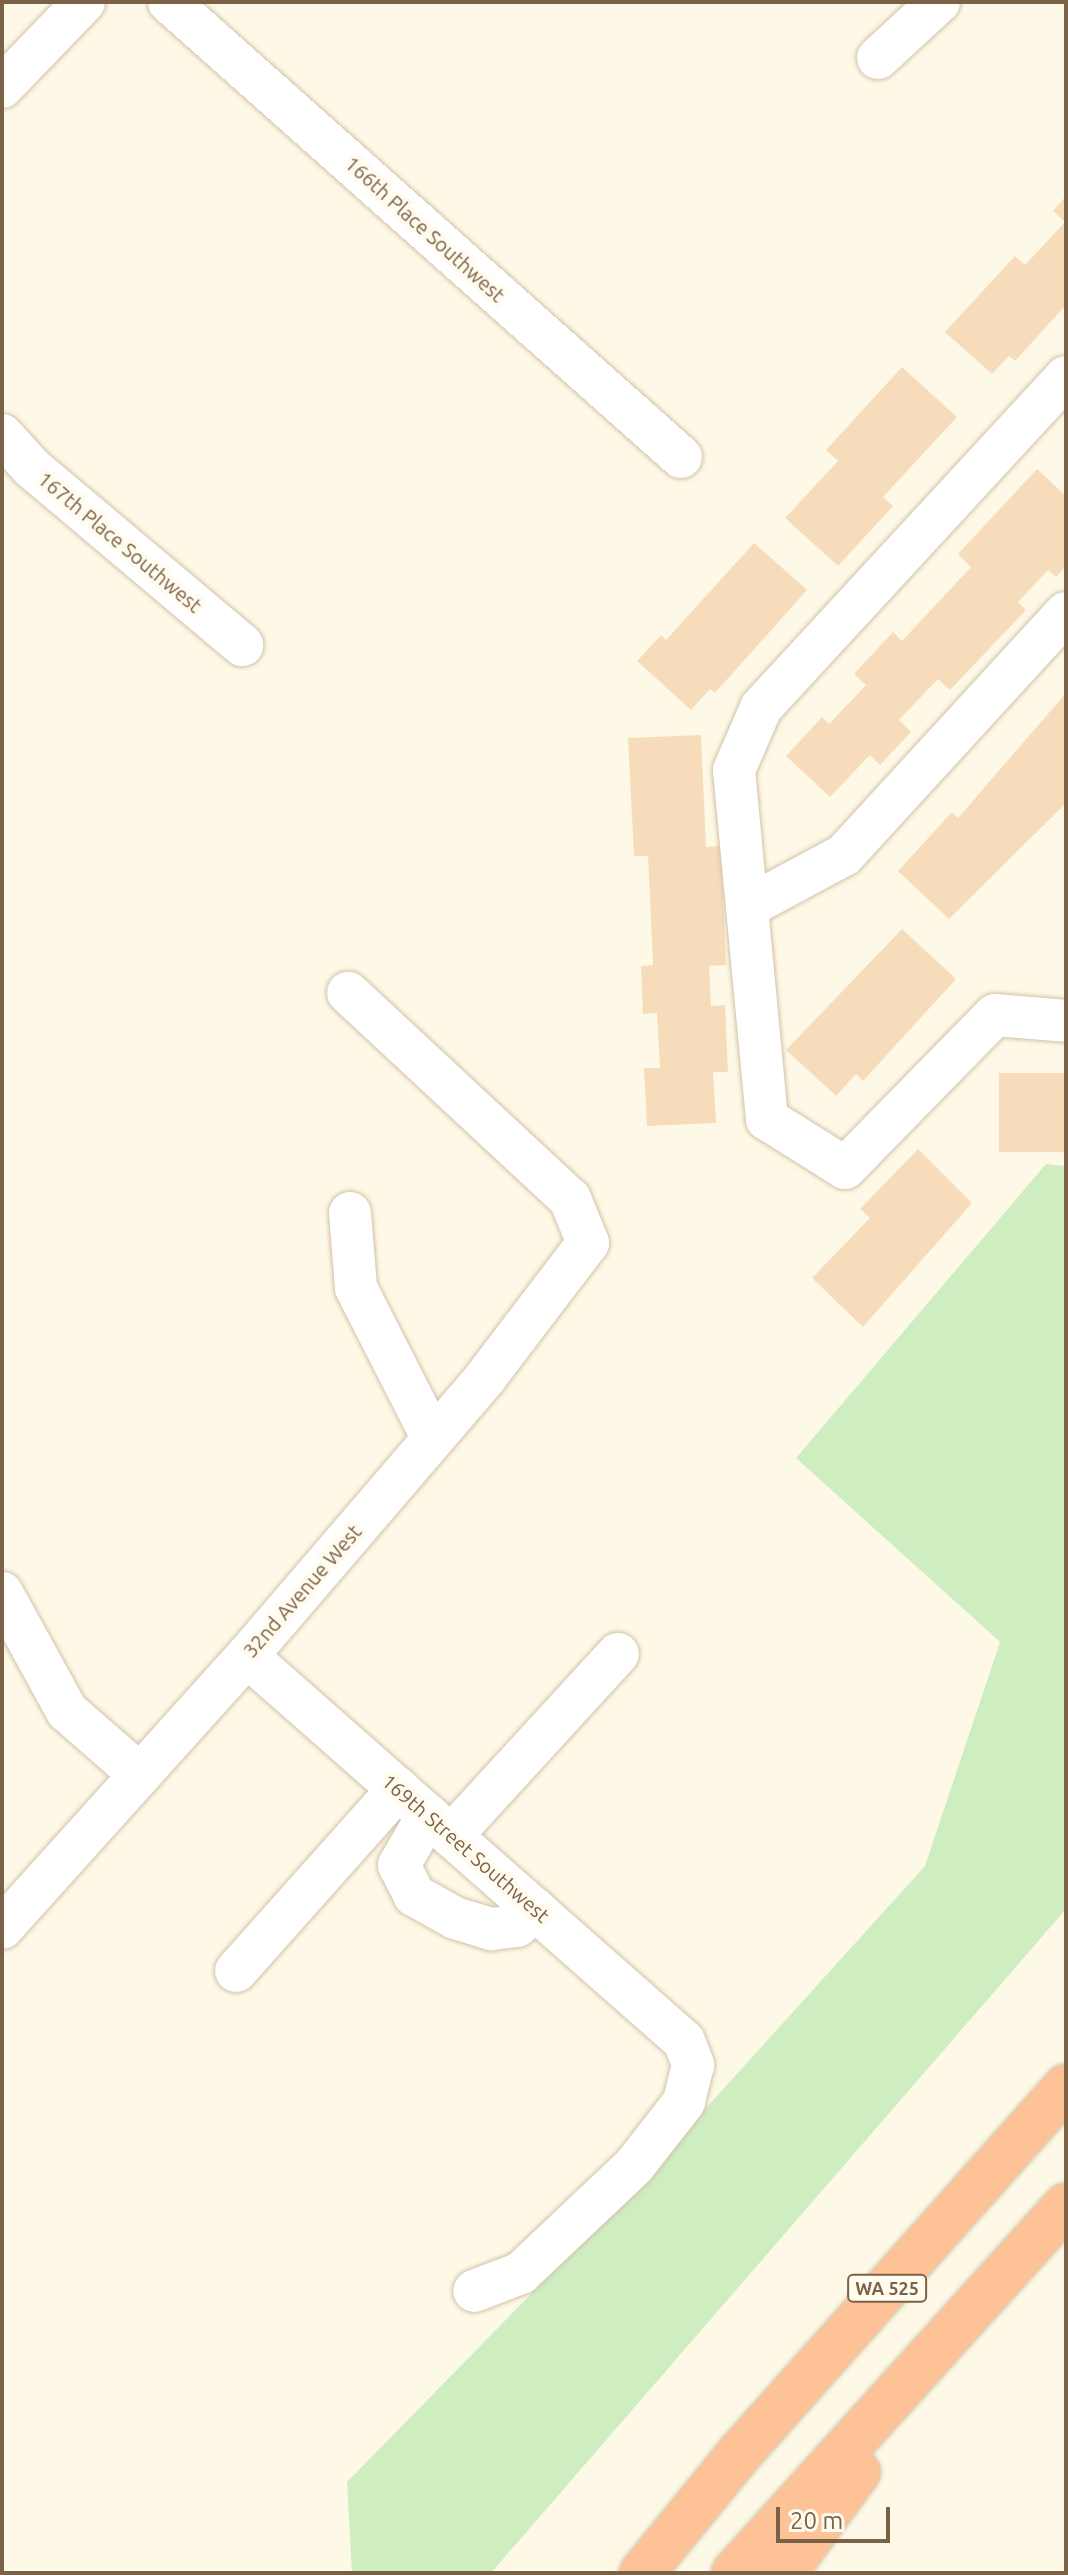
<!DOCTYPE html>
<style>
body{margin:0}
#map{position:relative;width:1068px;height:2575px;overflow:hidden;background:#fef9e6;font-family:Ubuntu,sans-serif}
div>[style]{position:absolute}
.green>*{inset:0;background:#ceeec2}
.building>*{inset:0;background:#f7dcbb;transform-origin:0 0}
.roads{filter:drop-shadow(0 0 2px #d2c2aa) drop-shadow(0 0 2px #d2c2aa)}
.minor>*{height:42px;margin:-21px;padding:0 21px;transform-origin:21px;border-radius:21px;background:#fff}
.highway>*{height:44px;margin:-22px;padding:0 22px;transform-origin:22px;border-radius:22px;background:#fec297}
span{translate:-50% -50%;white-space:nowrap;text-align:center;line-height:1.15;-webkit-text-stroke:8px #fffbef;paint-order:stroke}
.shield-label span{padding:2px 6px;background:#fffbef;border:2px solid;border-radius:6px;-webkit-text-stroke-width:0}
.shield-label{font-size:18px;color:#7b6247;font-weight:700}
.street-label{font-size:20px;color:#7b6247}
.frame{position:absolute;inset:0;border:4px solid #7b6247;pointer-events:none}
.scale{position:absolute;left:776px;top:2507px;width:114px;height:36px;box-sizing:border-box;border:4px solid #7b6247;border-top:0;padding-left:10px;font-size:24px;line-height:28px;white-space:nowrap;color:#7b6247;-webkit-text-stroke:6px #fffbef;paint-order:stroke}
</style>
<div id="map">
<div class="green">
<i style="clip-path:polygon(1046px 1164px,1066px 1166px,1066px 1909px,491px 2573px,352px 2573px,347px 2482px,621px 2202px,925px 1866px,1000px 1642px,796px 1458px)"></i>
</div>
<div class="building">
<i style="clip-path:polygon(1066px 196px,1066px 305px,1015px 361px,1009px 356px,992px 374px,945px 332px,1015px 256px,1025px 265px,1065px 222px,1053px 211px)"></i>
<i style="clip-path:polygon(902px 367px,957px 417px,883px 497px,893px 506px,838px 566px,785px 518px,838px 461px,826px 450px)"></i>
<i style="clip-path:polygon(1037px 469px,1066px 496px,1066px 566px,1056px 577px,1048px 570px,1018px 602px,1026px 610px,950px 690px,938px 679px,899px 720px,911px 732px,880px 765px,870px 755px,830px 797px,786px 756px,822px 717px,829px 724px,866px 685px,854px 674px,893px 632px,902px 641px,971px 567px,958px 554px)"></i>
<i style="clip-path:polygon(754px 543px,807px 590px,715px 693px,710px 689px,691px 710px,637px 661px,661px 635px,666px 640px)"></i>
<i style="clip-path:polygon(1066px 693px,1066px 803px,949px 919px,898px 871px,952px 812px,958px 818px)"></i>
<i style="clip-path:polygon(701px 735px,706px 847px,721px 846px,726px 965px,709px 966px,711px 1006px,725px 1005px,728px 1072px,713px 1072px,716px 1123px,647px 1126px,644px 1068px,660px 1068px,657px 1013px,643px 1014px,641px 966px,653px 965px,648px 856px,634px 856px,628px 738px)"></i>
<i style="clip-path:polygon(902px 929px,956px 979px,863px 1081px,856px 1074px,836px 1096px,786px 1050px)"></i>
<i style="left:999px;top:1073px;width:67px;height:79px"></i>
<i style="clip-path:polygon(918px 1149px,972px 1203px,863px 1327px,812px 1278px,870px 1218px,860px 1209px)"></i>
</div>
<div class="roads">
<div class="minor">
<i style="left:169px;top:2px;width:685px;rotate:41.63deg"></i>
<i style="left:878px;top:58px;width:83px;rotate:-42.6deg"></i>
<i style="left:2px;top:87px;width:118px;rotate:-46deg"></i>
<i style="left:1066px;top:377px;width:450px;rotate:132.7deg"></i>
<i style="left:761px;top:708px;width:68px;rotate:113.5deg"></i>
<i style="left:734px;top:770px;width:351px;rotate:84.6deg"></i>
<i style="left:767px;top:1119px;width:92px;rotate:32.1deg"></i>
<i style="left:845px;top:1168px;width:214px;rotate:-45.6deg"></i>
<i style="left:995px;top:1015px;width:71px;rotate:4.8deg"></i>
<i style="left:2px;top:435px;width:45px;rotate:47.7deg"></i>
<i style="left:32px;top:468px;width:275px;rotate:40.1deg"></i>
<i style="left:747px;top:907px;width:110px;rotate:-28.2deg"></i>
<i style="left:844px;top:855px;width:328px;rotate:-47.5deg"></i>
<i style="left:350px;top:1213px;width:75px;rotate:85.4deg"></i>
<i style="left:356px;top:1288px;width:169px;rotate:63deg"></i>
<i style="left:2px;top:1593px;width:135px;rotate:61.2deg"></i>
<i style="left:67px;top:1711px;width:97px;rotate:41.2deg"></i>
<i style="left:247px;top:1656px;width:582px;rotate:41.38deg"></i>
<i style="left:684px;top:2041px;width:26px;rotate:69deg"></i>
<i style="left:693px;top:2065px;width:38px;rotate:104deg"></i>
<i style="left:684px;top:2102px;width:81px;rotate:128deg"></i>
<i style="left:634px;top:2166px;width:156px;rotate:136.6deg"></i>
<i style="left:521px;top:2273px;width:50px;rotate:159deg"></i>
<i style="left:428px;top:1815px;width:58px;rotate:120.1deg"></i>
<i style="left:399px;top:1865px;width:34px;rotate:63deg"></i>
<i style="left:414px;top:1895px;width:47px;rotate:29.3deg"></i>
<i style="left:455px;top:1918px;width:39px;rotate:17deg"></i>
<i style="left:492px;top:1929px;width:25px;rotate:-7deg"></i>
<i style="left:517px;top:1926px;width:25px;rotate:-40deg"></i>
<i style="left:451px;top:1836px;width:247px;rotate:-47.5deg"></i>
<i style="left:2px;top:1928px;width:366px;rotate:-48deg"></i>
<i style="left:247px;top:1656px;width:366px;rotate:-49.4deg"></i>
<i style="left:485px;top:1378px;width:170px;rotate:-52.7deg"></i>
<i style="left:588px;top:1243px;width:48px;rotate:-112.2deg"></i>
<i style="left:570px;top:1199px;width:303px;rotate:-137.1deg"></i>
<i style="left:236px;top:1971px;width:244px;rotate:-48.3deg"></i>
</div>
<div class="highway">
<i style="left:642px;top:2573px;width:154px;rotate:-50.8deg"></i>
<i style="left:739px;top:2454px;width:492px;rotate:-48.3deg"></i>
<i style="left:734px;top:2573px;width:495px;rotate:-47.9deg"></i>
<i style="left:784px;top:2573px;width:125px;rotate:-53.8deg"></i>
</div>
</div>
<div class="shield-label">
<span style="left:887px;top:2288px">WA 525</span>
</div>
<div class="street-label">
<span style="left:425px;top:229px;rotate:42deg">166th Place Southwest</span>
<span style="left:120px;top:542px;rotate:40deg">167th Place Southwest</span>
<span style="left:302px;top:1591px;rotate:-49deg">32nd Avenue West</span>
<span style="left:466px;top:1848px;rotate:41deg">169th Street Southwest</span>
</div>
<div class="frame"></div>
<div class="scale">20 m</div>
</div>
